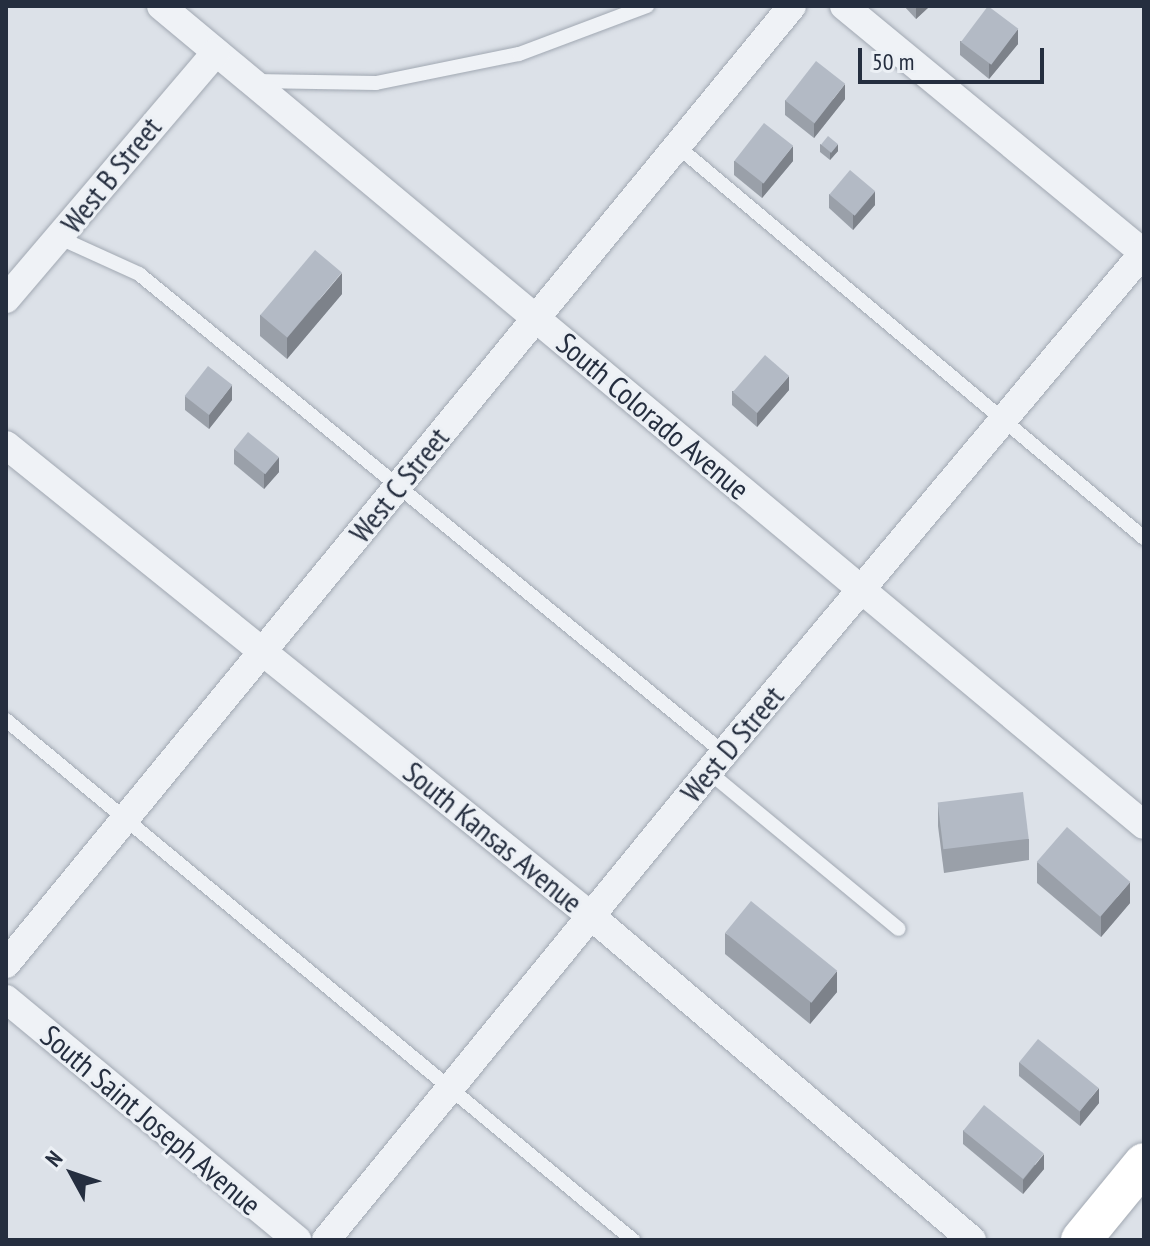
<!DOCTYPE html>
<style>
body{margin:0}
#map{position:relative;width:1150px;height:1246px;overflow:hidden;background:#dce1e8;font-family:"PT Sans Narrow",sans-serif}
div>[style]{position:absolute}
.roads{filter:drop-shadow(0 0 2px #a1a8b2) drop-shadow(0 0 2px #a1a8b2)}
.lane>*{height:14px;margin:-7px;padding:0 7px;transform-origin:7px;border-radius:7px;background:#eff2f6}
.street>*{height:28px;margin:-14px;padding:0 14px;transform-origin:14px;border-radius:14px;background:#eff2f6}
.secondary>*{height:40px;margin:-20px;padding:0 20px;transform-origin:20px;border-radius:20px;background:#fff}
.wall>*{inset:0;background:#9aa0a9}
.shaded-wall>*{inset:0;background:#7d828a}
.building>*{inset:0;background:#b3bac5;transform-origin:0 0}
span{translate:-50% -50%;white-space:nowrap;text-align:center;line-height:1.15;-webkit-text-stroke:6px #ecf0f5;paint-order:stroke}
.street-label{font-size:30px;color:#252e3f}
.frame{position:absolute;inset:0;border:8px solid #252e3f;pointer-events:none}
.north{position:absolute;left:32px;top:1134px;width:80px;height:80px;-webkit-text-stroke:6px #ecf0f5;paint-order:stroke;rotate:310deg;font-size:22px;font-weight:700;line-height:32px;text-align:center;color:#252e3f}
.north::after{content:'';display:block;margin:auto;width:28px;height:36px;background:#252e3f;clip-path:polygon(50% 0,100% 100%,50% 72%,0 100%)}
.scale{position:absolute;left:858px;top:48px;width:186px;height:36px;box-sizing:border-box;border:4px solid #252e3f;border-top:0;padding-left:10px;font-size:24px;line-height:28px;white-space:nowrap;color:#252e3f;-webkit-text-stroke:6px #ecf0f5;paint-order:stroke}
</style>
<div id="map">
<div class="roads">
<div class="lane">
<i style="left:255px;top:81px;width:121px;rotate:0.9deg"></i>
<i style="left:376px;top:83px;width:146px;rotate:-11.5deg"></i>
<i style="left:519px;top:54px;width:137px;rotate:-20.6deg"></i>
<i style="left:677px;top:146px;width:610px;rotate:40.01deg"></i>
<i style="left:60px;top:238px;width:87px;rotate:24.5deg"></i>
<i style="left:139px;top:274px;width:756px;rotate:39.31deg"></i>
<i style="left:6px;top:720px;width:815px;rotate:39.67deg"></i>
<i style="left:709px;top:772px;width:246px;rotate:39.6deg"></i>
</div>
<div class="street">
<i style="left:161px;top:6px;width:1279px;rotate:39.8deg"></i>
<i style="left:844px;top:6px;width:389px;rotate:39.5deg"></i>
<i style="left:6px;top:299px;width:324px;rotate:-49.6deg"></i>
<i style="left:6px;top:445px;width:751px;rotate:38.84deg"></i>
<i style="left:591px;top:916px;width:500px;rotate:40.38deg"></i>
<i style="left:6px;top:964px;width:1239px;rotate:-50.63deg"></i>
<i style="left:6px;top:999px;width:378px;rotate:39.6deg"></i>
<i style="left:326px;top:1240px;width:629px;rotate:-50.74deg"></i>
<i style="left:724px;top:753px;width:654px;rotate:-50.03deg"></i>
</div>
<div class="secondary">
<i style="left:1081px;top:1240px;width:99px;rotate:-50.7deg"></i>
</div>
</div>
<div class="wall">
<i style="clip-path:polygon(904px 6px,930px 6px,916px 19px)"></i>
<i style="clip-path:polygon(960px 41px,1018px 44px,989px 79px,960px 55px)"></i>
<i style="clip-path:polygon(845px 99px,814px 138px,785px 115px,785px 100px)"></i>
<i style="clip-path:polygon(820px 144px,838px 151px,830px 160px,820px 152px)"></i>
<i style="clip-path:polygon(734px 161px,793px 161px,762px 198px,734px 175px)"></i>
<i style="clip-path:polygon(829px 194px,875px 205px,853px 230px,829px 208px)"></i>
<i style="clip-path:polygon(342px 294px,287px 359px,260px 336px,260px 315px)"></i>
<i style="clip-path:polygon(789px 390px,757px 427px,732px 405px,732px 391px)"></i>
<i style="clip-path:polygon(185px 396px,232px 400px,209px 429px,185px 410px)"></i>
<i style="clip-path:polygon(234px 449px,279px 472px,264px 489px,234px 464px)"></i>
<i style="clip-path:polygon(938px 805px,1029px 839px,1029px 860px,944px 873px,938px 826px)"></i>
<i style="clip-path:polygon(1037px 862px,1130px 903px,1101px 937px,1037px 883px)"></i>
<i style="clip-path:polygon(725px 933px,837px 992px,810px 1024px,725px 954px)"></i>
<i style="clip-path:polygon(1019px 1062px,1099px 1103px,1080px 1126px,1019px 1076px)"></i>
<i style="clip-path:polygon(963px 1130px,1044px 1169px,1023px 1194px,963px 1144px)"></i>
</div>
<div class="shaded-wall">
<i style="clip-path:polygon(916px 6px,930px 6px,916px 19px)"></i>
<i style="clip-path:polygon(1018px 29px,1018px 44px,989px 79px,989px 64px)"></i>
<i style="clip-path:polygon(845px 84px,845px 99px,814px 138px,814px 124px)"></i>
<i style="clip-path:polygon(838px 144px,838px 151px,830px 160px,830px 153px)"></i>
<i style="clip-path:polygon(793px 146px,793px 161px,762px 198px,762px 184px)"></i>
<i style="clip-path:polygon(875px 191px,875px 205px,853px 230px,853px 215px)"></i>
<i style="clip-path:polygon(342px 273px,342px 294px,287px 359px,287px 338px)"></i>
<i style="clip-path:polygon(789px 376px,789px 390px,757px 427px,757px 413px)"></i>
<i style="clip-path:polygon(232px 385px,232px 400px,209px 429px,209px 415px)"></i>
<i style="clip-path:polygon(279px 457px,279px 472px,264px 489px,264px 474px)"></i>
<i style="clip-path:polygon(1130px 882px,1130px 903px,1101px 937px,1101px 916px)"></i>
<i style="clip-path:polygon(837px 971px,837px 992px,810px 1024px,810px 1003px)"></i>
<i style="clip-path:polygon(1099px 1088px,1099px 1103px,1080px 1126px,1080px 1111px)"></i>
<i style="clip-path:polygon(1044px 1154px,1044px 1169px,1023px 1194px,1023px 1180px)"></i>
</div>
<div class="building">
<i style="left:988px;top:6px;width:38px;height:45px;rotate:37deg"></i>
<i style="left:816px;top:61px;width:37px;height:50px;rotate:38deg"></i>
<i style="left:764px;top:123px;width:37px;height:48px;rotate:38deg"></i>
<i style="left:828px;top:136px;width:13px;height:11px;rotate:39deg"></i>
<i style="left:850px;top:170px;width:33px;height:32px;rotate:40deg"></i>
<i style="left:315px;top:250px;width:35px;height:85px;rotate:40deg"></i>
<i style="left:765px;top:355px;width:32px;height:49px;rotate:41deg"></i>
<i style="left:208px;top:366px;width:31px;height:38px;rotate:38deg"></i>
<i style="left:248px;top:432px;width:40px;height:22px;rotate:39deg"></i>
<i style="left:1023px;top:792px;width:47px;height:86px;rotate:83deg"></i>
<i style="left:1067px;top:827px;width:84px;height:46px;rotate:41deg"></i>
<i style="left:751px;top:901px;width:111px;height:41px;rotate:39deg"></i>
<i style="left:1038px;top:1039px;width:78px;height:30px;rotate:39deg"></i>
<i style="left:984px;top:1105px;width:77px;height:33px;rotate:39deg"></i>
</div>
<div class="street-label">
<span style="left:111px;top:175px;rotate:-51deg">West B Street</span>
<span style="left:653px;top:416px;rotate:40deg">South Colorado Avenue</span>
<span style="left:399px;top:485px;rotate:-51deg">West C Street</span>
<span style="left:732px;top:744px;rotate:-50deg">West D Street</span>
<span style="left:493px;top:837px;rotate:39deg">South Kansas Avenue</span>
<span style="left:151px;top:1120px;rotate:40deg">South Saint Joseph Avenue</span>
</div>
<div class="frame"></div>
<div class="north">N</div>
<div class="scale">50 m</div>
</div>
